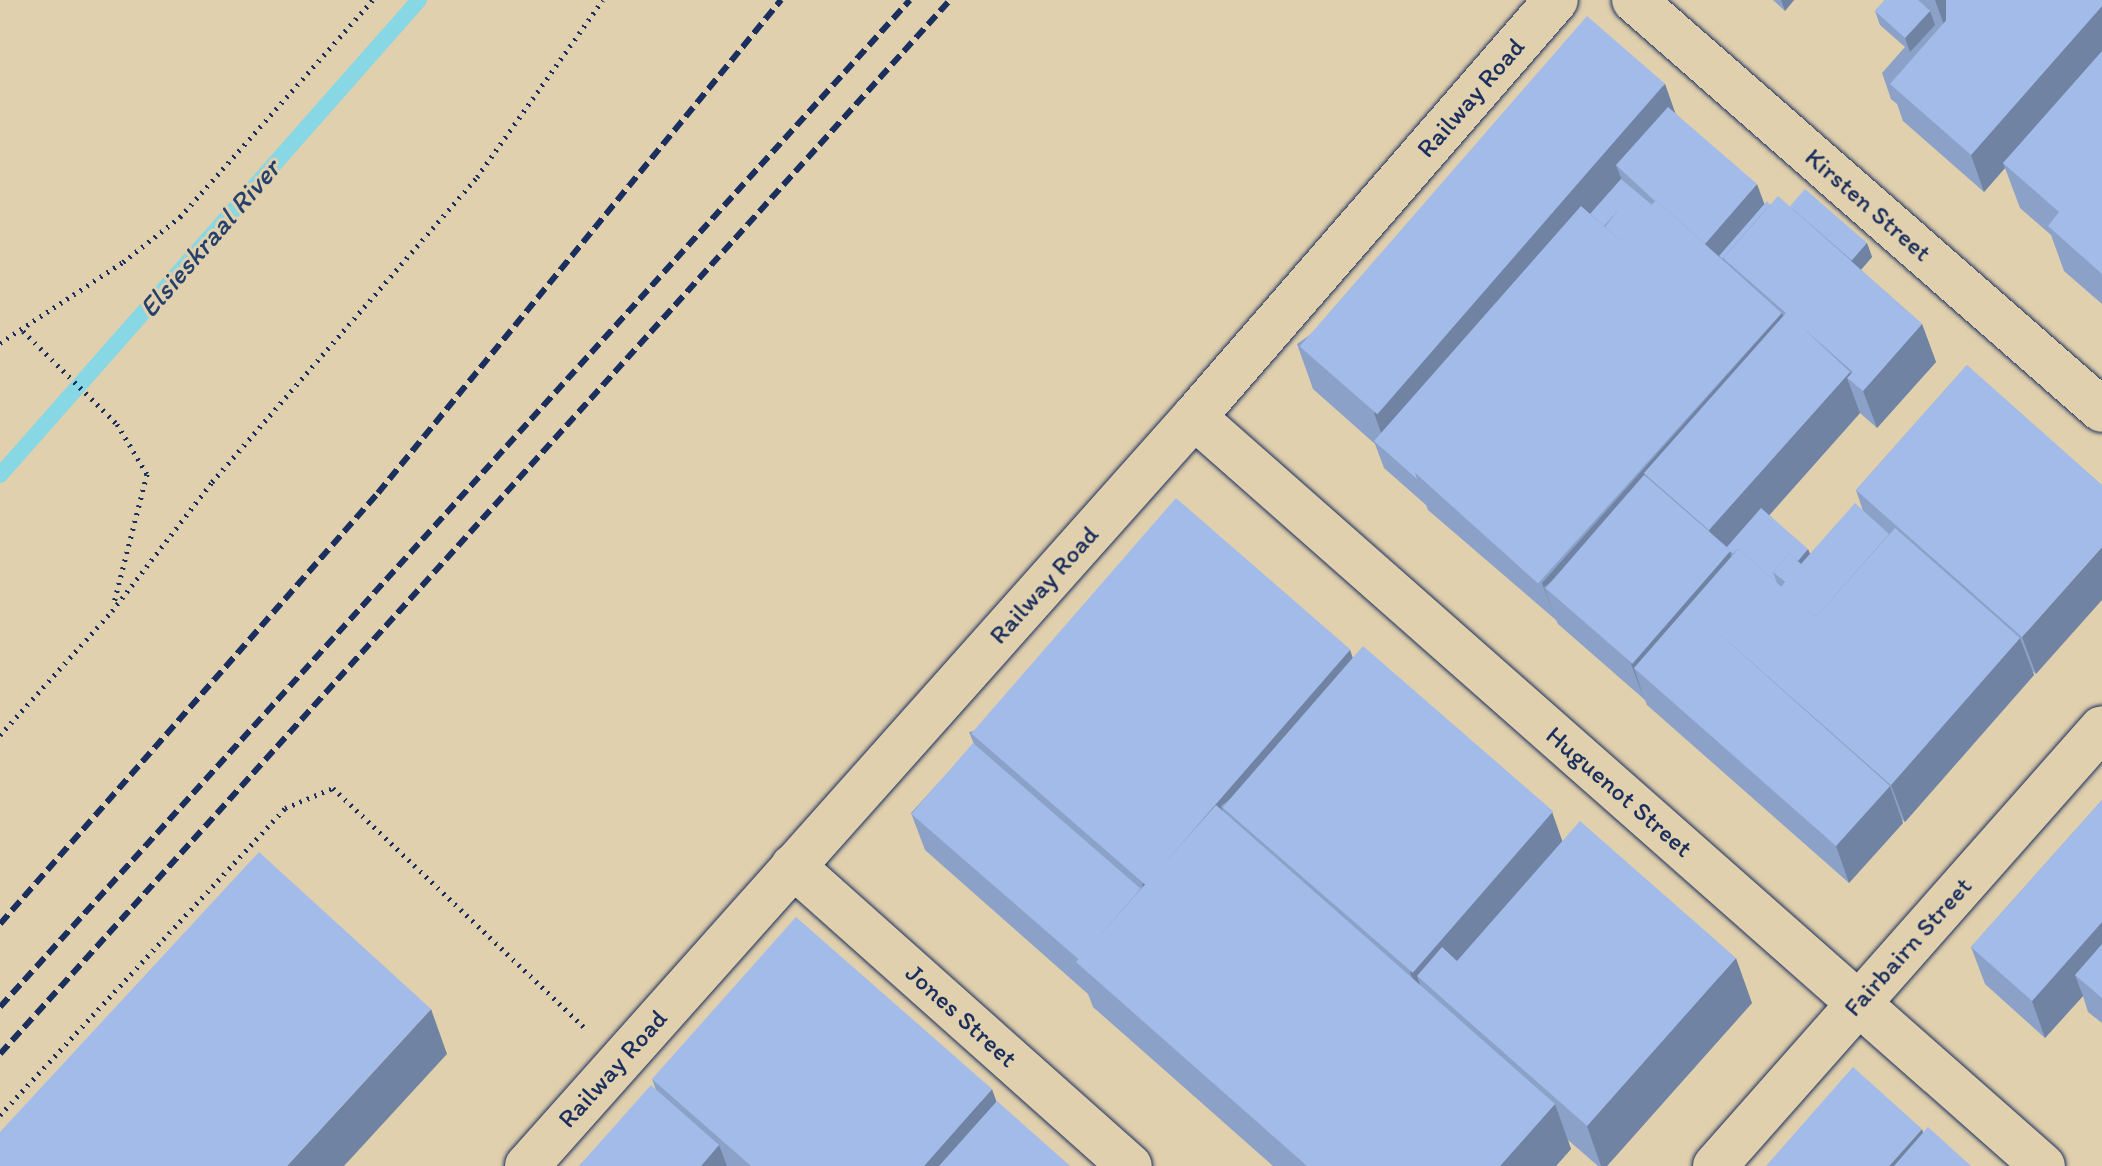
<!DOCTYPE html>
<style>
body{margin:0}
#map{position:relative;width:2102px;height:1166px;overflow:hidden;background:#e1d0ad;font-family:Itim,sans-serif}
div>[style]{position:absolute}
.stream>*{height:16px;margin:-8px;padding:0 8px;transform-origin:8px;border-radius:8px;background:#87d7e5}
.path>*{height:5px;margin-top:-2.5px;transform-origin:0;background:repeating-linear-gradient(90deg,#1b2f5e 0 2px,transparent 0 8px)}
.roads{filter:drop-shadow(0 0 2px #1b2f5e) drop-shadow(0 0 2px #1b2f5e)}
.street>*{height:44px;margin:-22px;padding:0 22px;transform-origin:22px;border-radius:22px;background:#e1d0ad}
.rail>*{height:6px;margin-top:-3px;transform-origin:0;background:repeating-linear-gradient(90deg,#1b2f5e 0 12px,transparent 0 18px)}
.wall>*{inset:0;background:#8ba1c8}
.shaded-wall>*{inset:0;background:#7183a2}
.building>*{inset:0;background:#a2bbe8;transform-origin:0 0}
span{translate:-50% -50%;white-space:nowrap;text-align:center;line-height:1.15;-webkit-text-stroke:6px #e1d0ad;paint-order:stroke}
.street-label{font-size:26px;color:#1b2f5e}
.water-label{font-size:28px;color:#26406c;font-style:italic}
</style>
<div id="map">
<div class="stream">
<i style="left:0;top:475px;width:633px;rotate:-48.58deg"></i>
</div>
<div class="path">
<i style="left:23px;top:331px;width:132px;rotate:44.7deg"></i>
<i style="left:117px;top:424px;width:58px;rotate:59deg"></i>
<i style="left:147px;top:474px;width:136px;rotate:104.4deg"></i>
<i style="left:0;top:343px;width:147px;rotate:-33.4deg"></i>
<i style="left:123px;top:262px;width:73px;rotate:-38.3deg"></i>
<i style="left:180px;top:217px;width:290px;rotate:-48.4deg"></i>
<i style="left:0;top:735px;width:167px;rotate:-47.9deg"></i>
<i style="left:112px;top:611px;width:163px;rotate:-52.2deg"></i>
<i style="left:212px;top:482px;width:404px;rotate:-49deg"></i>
<i style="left:477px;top:177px;width:217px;rotate:-54.6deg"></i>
<i style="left:0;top:1115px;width:419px;rotate:-47.1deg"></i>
<i style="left:285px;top:808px;width:52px;rotate:-22.6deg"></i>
<i style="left:333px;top:788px;width:348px;rotate:43.6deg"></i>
</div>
<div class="roads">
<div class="street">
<i style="left:1634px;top:0;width:622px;rotate:41.22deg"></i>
<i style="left:1194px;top:417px;width:1132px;rotate:41.42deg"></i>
<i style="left:793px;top:866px;width:451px;rotate:41.7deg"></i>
<i style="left:527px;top:1166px;width:1003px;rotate:-48.31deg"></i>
<i style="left:1194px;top:417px;width:552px;rotate:-49.04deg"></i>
<i style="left:1715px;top:1166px;width:584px;rotate:-48.54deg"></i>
</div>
</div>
<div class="rail">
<i style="left:0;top:924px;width:573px;rotate:-48.75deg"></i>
<i style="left:378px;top:493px;width:637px;rotate:-50.74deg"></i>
<i style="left:0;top:1007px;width:1357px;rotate:-47.9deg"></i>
<i style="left:0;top:1054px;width:1419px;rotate:-47.97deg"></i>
</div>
<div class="wall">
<i style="clip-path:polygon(1773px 0,1794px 0,1785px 11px)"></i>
<i style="clip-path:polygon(1885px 0,2102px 0,2102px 304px,2064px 271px,2051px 235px,2020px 208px,2005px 168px,1984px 192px,1903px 121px,1897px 104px,1891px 99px,1882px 73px,1905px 47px,1880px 25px,1875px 11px)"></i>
<i style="clip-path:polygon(1665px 84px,1675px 113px,1764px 204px,1790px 207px,1867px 243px,1872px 257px,1861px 270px,1922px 324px,1936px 362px,1877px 428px,1860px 413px,1769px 515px,1810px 554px,1863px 511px,1856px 490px,1967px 365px,2036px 674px,2032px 671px,2034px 675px,1905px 822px,1901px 819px,1903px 823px,1849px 883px,1647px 705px,1645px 700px,1558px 624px,1556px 620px,1428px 510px,1426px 505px,1384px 468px,1375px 444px,1313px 389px,1297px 344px)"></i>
<i style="clip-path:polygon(1350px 650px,1352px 658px,1552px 812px,1562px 842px,1752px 1003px,1607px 1166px,1598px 1166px,1568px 1140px,1571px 1149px,1556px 1166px,1273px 1166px,1093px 1007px,1088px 994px,925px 850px,911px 813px,974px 744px,969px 732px)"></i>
<i style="clip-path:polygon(2102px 800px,2102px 1023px,2088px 1012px,2083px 996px,2045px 1038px,1985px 984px,1971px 947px)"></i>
<i style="clip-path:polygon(652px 1079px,996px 1102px,1070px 1166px,579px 1166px,656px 1090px)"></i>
</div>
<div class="shaded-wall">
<i style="clip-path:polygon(1781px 0,1794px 0,1785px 11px)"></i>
<i style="clip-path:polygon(1935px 0,2009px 0,1947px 33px)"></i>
<i style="clip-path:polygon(2102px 6px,2102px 58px,2003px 163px,2005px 168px,1984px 192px,1971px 155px)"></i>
<i style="clip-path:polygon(1930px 11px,1935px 25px,1910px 52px,1905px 38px)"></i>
<i style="clip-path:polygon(1665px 84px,1681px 129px,1616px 165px,1626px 191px,1389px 455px,1374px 413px)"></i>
<i style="clip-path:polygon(1757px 184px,1767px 211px,1724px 260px,1703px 246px)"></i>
<i style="clip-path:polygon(1867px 243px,1872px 257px,1850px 282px,1845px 268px)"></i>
<i style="clip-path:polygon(1782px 313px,1796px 350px,1644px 473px,1656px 507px,1544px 587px,1556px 620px,1542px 583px)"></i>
<i style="clip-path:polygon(1922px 324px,1936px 362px,1877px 428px,1863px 391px)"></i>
<i style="clip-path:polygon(1850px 372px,1854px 384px,1847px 378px,1860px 413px,1734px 555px,1730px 552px,1744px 588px,1634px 668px,1645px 701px,1631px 664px,1721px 562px,1709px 530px)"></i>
<i style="clip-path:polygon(2102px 547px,2102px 600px,2036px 674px,2022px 637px)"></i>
<i style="clip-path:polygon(1808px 549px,1814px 563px,1785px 582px,1782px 579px)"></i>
<i style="clip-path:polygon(2020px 638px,2034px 675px,1905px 822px,1891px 785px)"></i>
<i style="clip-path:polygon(1350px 650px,1366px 695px,1221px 806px,1235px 844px,1159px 930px,1142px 885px)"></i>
<i style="clip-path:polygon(1890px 786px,1903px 823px,1849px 883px,1836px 846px)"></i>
<i style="clip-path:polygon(1552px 812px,1568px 857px,1443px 999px,1417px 976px,1430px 1013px,1426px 1017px,1410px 972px)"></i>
<i style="clip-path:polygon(2102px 922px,2102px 974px,2075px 975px,2083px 996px,2045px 1038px,2032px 1001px)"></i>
<i style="clip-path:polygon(1736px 958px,1752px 1003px,1607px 1166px,1601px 1166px,1587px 1126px)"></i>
<i style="clip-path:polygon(431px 1009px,447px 1054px,344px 1166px,287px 1166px)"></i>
<i style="clip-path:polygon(992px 1089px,1008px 1134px,980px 1166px,924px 1166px)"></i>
<i style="clip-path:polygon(1555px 1104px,1571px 1149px,1556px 1166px,1500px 1166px)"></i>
<i style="clip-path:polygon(1922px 1129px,1935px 1166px,1889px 1166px)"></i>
<i style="clip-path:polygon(719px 1145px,727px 1166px,701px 1166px)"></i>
</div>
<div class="building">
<i style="clip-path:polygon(1885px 0,1918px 0,1930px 11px,1905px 38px,1875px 11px)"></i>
<i style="left:1946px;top:0;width:18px;height:97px"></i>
<i style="clip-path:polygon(1964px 0,2102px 0,2102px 6px,1971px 155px,1890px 84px)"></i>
<i style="left:1587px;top:16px;width:103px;height:438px;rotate:41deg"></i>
<i style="clip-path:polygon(2102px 51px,2102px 274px,2048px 226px,2059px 212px,2003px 163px)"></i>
<i style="clip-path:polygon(1668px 107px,1757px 184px,1705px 244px,1656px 200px,1655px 201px,1616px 165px)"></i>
<i style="clip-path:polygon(1621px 179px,1652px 205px,1621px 241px,1605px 227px,1619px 209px,1604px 226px,1590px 214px)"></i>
<i style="left:1805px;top:189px;width:82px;height:23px;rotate:41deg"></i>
<i style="clip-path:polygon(1778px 196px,1922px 324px,1863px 391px,1847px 378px,1853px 372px,1802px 327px,1850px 372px,1709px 530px,1644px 473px,1786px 313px,1723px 258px)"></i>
<i style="left:1656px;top:200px;width:169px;height:364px;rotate:42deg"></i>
<i style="clip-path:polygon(1767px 201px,1770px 205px,1723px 258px,1724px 260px,1719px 256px)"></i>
<i style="clip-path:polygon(1581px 206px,1621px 241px,1415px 473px,1417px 479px,1374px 441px)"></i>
<i style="clip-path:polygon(1967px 365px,2102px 485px,2102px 547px,2022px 637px,1856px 490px)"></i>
<i style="left:1644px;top:475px;width:115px;height:150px;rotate:41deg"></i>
<i style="left:1176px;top:498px;width:231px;height:312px;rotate:41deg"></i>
<i style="clip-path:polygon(1855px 503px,1889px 534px,1816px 617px,1781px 587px,1785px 582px,1773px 572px,1789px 553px,1801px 564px)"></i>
<i style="clip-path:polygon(1761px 508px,1808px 549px,1798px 561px,1789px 553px,1773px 572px,1777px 583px,1738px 549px,1733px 554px,1726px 548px)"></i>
<i style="clip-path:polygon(1895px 528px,2020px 638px,1891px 785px,1705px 621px,1890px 786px,1836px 846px,1634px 668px,1738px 549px,1816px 617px)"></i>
<i style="left:1363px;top:646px;width:252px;height:214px;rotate:41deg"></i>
<i style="left:973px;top:743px;width:222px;height:94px;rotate:41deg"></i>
<i style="clip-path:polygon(2102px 800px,2102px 922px,2032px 1001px,1971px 947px)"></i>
<i style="clip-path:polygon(1216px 805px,1555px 1104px,1500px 1166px,1307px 1166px,1076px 962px)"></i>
<i style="clip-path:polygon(1580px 821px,1736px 958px,1587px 1126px,1417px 976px,1442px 947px,1457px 961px)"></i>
<i style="clip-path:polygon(259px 852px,431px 1009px,287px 1166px,0 1166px,0 1132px)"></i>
<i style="clip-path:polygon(796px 917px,992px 1089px,924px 1166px,751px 1166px,652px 1079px)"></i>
<i style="clip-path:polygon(2102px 944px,2102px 998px,2075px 975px)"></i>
<i style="clip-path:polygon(1853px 1067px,1922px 1129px,1889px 1166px,1766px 1166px)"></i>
<i style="clip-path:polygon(651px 1085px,719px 1145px,701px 1166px,579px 1166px)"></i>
<i style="clip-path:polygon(997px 1101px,1070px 1166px,939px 1166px)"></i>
<i style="clip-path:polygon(1928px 1127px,1971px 1166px,1894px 1166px)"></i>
</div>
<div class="street-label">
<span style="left:1471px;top:98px;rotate:-49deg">Railway Road</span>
<span style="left:1868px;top:205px;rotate:41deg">Kirsten Street</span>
<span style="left:1044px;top:585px;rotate:-48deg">Railway Road</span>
<span style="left:1619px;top:792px;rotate:41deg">Huguenot Street</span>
<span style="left:1908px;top:947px;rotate:-48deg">Fairbairn Street</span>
<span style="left:961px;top:1016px;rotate:42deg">Jones Street</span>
<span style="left:613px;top:1069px;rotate:-48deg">Railway Road</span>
</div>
<div class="water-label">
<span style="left:209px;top:238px;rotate:-49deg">Elsieskraal River</span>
</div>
</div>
